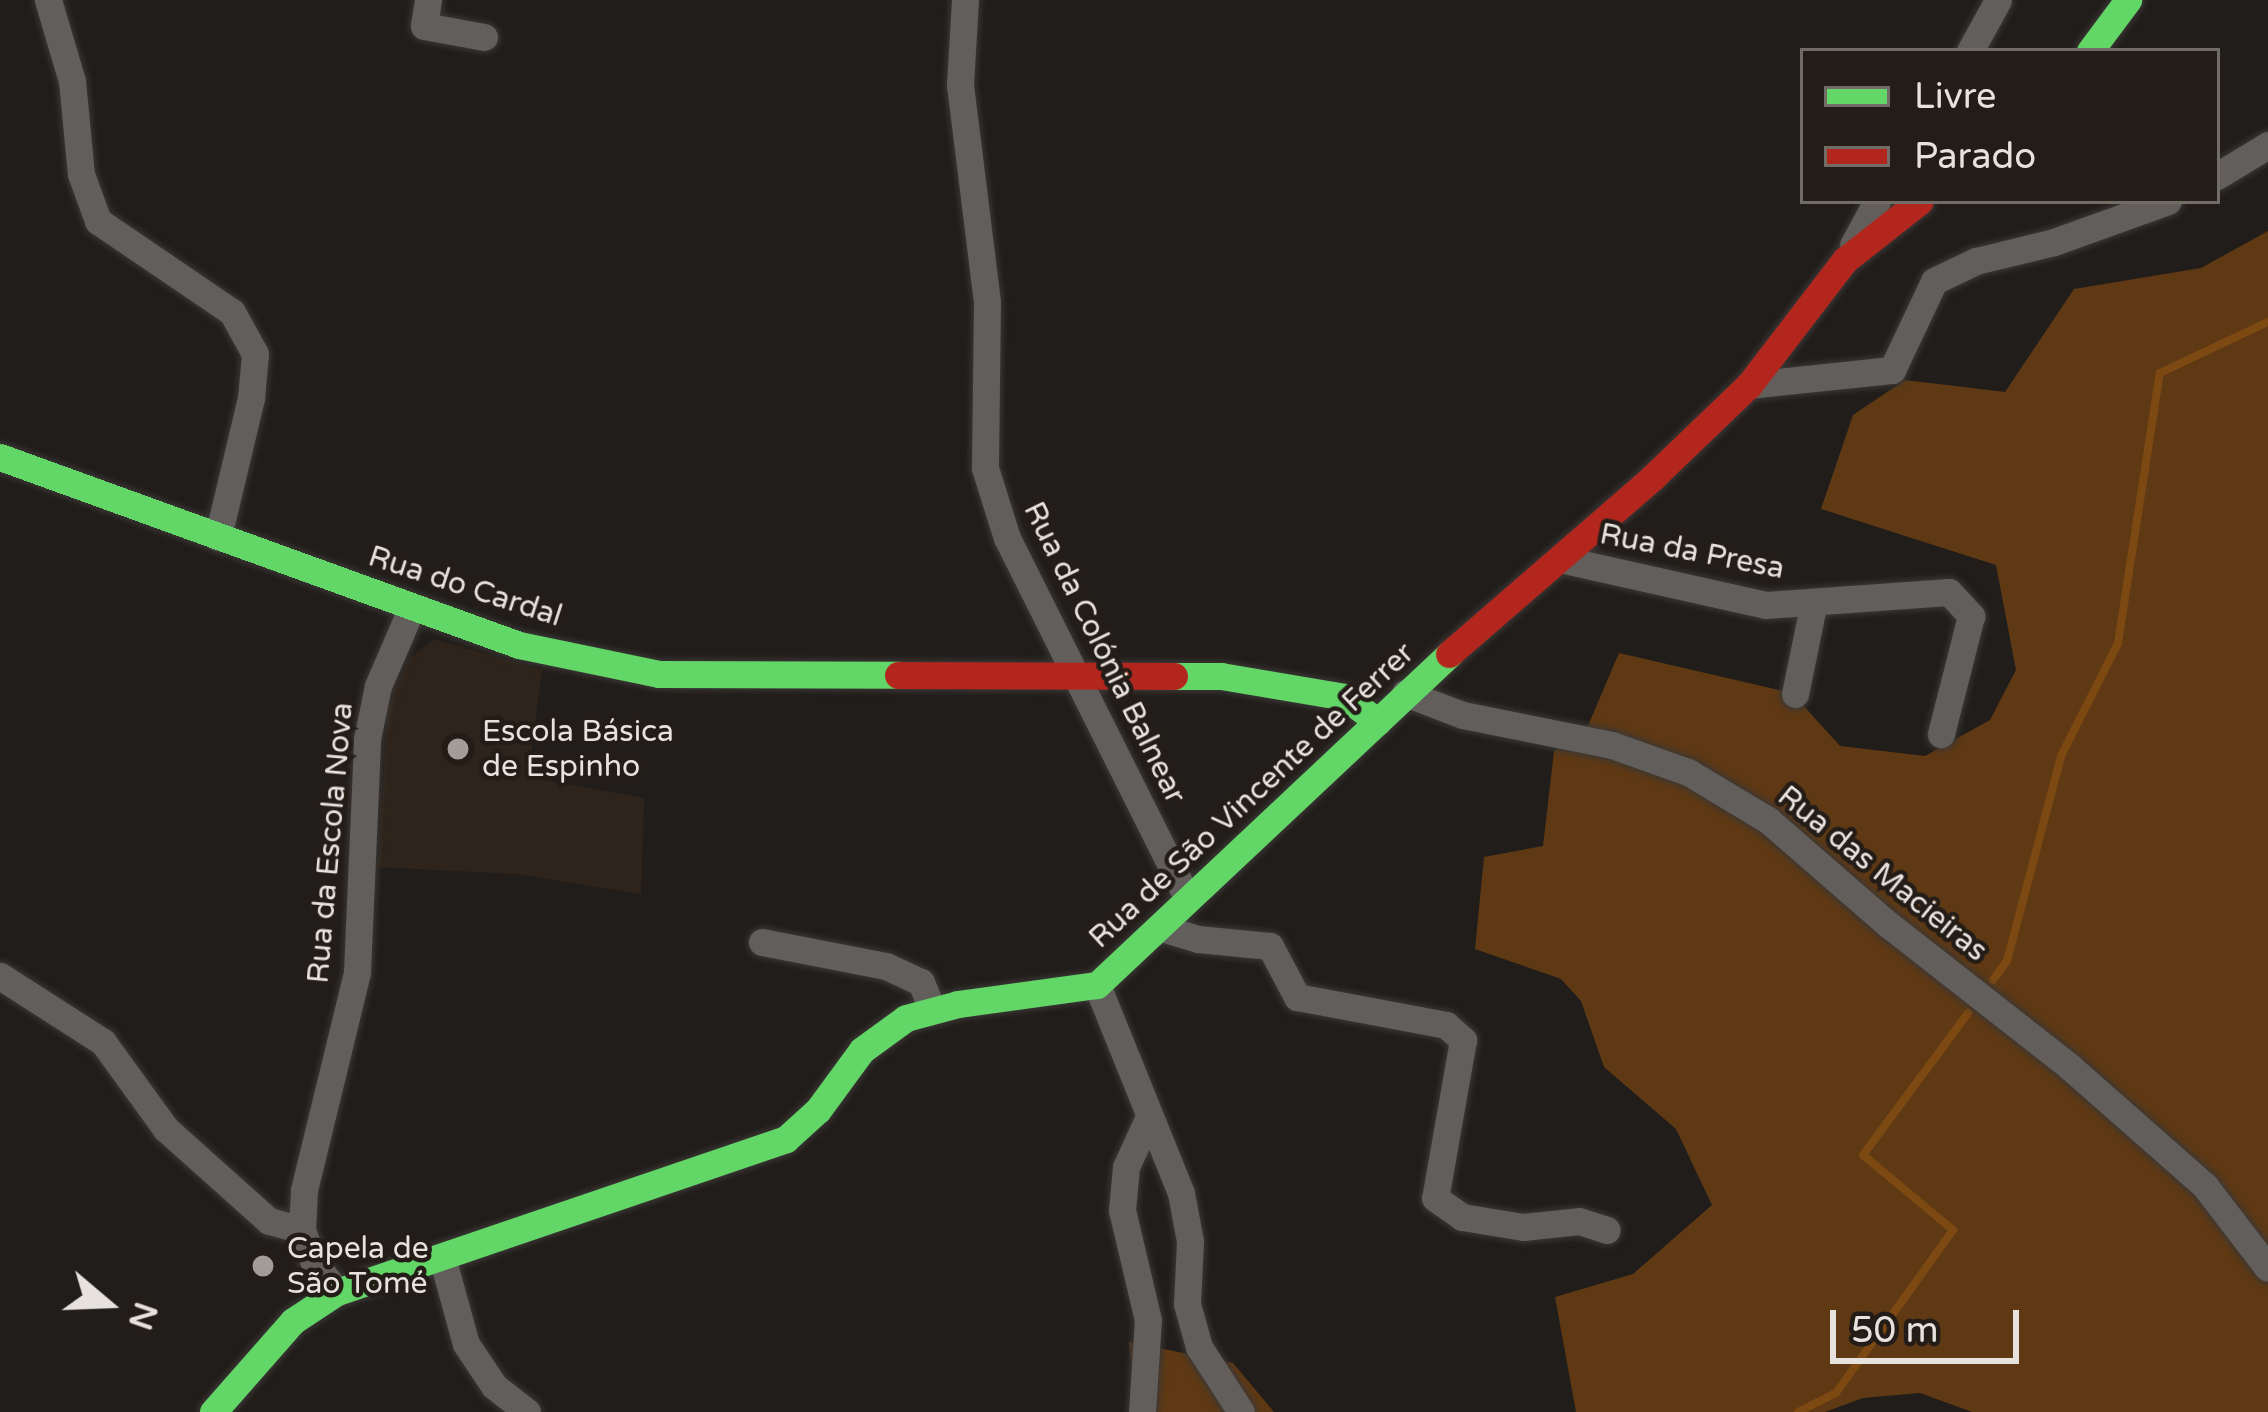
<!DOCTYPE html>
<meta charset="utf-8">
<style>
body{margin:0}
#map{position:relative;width:2268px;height:1412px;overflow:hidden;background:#211d1a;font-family:"Varela Round",sans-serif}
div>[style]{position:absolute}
.built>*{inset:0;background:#2f241b}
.forest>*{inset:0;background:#5f3914}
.stream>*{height:8px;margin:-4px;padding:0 4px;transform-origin:4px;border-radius:4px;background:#7d4912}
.roads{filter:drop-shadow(0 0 3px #3a3735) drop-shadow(0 0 3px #3a3735)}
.street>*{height:27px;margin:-13.5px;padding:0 13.5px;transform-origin:13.5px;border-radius:13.5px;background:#615e5b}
.fast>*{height:27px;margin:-13.5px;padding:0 13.5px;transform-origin:13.5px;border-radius:13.5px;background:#63d668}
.jam>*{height:27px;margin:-13.5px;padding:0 13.5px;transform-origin:13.5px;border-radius:13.5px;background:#b3261e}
.dots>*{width:33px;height:33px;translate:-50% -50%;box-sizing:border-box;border:6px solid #241d17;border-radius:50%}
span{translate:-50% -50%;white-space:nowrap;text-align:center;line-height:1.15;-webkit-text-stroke:9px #241d17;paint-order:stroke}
.street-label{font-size:30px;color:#e7e2de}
.poi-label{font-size:30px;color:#e7e2de}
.left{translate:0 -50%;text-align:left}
.legend{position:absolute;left:1800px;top:48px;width:420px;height:156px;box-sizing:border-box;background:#241d17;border:3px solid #726c67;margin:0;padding:15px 21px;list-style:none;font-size:36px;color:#e7e2de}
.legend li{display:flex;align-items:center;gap:24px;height:60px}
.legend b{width:60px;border:3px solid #726c67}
.north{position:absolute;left:48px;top:1244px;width:120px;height:120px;-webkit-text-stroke:9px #241d17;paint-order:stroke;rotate:109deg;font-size:33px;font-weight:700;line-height:48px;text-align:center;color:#e7e2de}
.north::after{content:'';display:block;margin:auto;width:42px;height:54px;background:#e7e2de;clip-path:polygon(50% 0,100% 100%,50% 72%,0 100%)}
.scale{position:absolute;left:1830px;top:1310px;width:189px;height:54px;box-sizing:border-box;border:6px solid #e7e2de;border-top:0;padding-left:15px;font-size:36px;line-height:42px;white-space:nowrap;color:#e7e2de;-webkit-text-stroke:9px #241d17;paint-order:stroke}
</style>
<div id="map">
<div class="built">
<i style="clip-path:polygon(434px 639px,542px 670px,528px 777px,644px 798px,641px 894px,516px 874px,378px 867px,388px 705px,411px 657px)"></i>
</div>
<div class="forest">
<i style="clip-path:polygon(2268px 231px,2268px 1412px,1972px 1412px,1920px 1393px,1863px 1398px,1825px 1412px,1576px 1412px,1555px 1297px,1633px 1274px,1712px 1205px,1676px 1129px,1604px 1067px,1581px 1001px,1561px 979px,1475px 949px,1484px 857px,1543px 846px,1554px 751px,1587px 728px,1619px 653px,1792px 693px,1840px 746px,1925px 756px,1990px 720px,2016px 670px,1996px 565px,1821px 509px,1853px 415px,1905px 380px,2005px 392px,2074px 289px,2201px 268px)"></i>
<i style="clip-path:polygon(1129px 1342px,1233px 1363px,1274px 1412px,1136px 1412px)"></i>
</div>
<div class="stream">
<i style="left:1993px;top:980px;width:24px;rotate:-54deg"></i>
<i style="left:2007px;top:961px;width:212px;rotate:-75.2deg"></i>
<i style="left:2061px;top:756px;width:127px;rotate:-63.2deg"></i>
<i style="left:2118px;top:643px;width:273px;rotate:-81.2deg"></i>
<i style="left:2160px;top:373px;width:119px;rotate:-25.3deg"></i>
<i style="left:1798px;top:1412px;width:42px;rotate:-26.6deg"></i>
<i style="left:1836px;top:1393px;width:201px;rotate:-54.3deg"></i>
<i style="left:1953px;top:1230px;width:117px;rotate:-140.2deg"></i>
<i style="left:1863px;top:1155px;width:177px;rotate:-53.5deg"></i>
</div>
<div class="roads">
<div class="street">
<i style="left:48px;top:0;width:84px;rotate:73.5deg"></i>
<i style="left:72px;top:81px;width:93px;rotate:84.5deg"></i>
<i style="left:81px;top:174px;width:50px;rotate:70.1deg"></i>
<i style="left:98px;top:221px;width:162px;rotate:34.2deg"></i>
<i style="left:232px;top:312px;width:48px;rotate:61.3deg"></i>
<i style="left:255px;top:354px;width:44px;rotate:95.2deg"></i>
<i style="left:251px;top:398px;width:143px;rotate:103.4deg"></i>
<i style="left:428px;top:0;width:26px;rotate:99deg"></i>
<i style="left:424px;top:26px;width:61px;rotate:10.4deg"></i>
<i style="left:965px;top:0;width:85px;rotate:93.4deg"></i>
<i style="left:960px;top:85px;width:219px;rotate:82.9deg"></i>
<i style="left:987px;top:302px;width:166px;rotate:90.7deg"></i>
<i style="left:985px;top:468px;width:73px;rotate:72.6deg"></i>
<i style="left:1007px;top:538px;width:402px;rotate:63.4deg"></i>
<i style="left:1970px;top:51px;width:58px;rotate:-61.2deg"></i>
<i style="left:2217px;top:176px;width:60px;rotate:-31.3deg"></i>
<i style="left:1853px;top:245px;width:50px;rotate:-61.4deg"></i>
<i style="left:1749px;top:385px;width:144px;rotate:-6deg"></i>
<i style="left:1892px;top:370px;width:98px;rotate:-64.7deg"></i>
<i style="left:1934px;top:281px;width:47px;rotate:-25.5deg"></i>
<i style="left:1976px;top:261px;width:80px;rotate:-13.7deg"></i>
<i style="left:2054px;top:242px;width:121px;rotate:-19.8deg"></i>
<i style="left:1560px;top:559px;width:211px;rotate:12.6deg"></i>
<i style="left:1766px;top:605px;width:183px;rotate:-4.1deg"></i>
<i style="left:1949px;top:592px;width:33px;rotate:47deg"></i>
<i style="left:1971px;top:616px;width:122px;rotate:104.3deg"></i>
<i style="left:1405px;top:693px;width:62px;rotate:20.8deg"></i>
<i style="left:1463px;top:715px;width:152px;rotate:11.4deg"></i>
<i style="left:1612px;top:745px;width:81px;rotate:19.6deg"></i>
<i style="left:1688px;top:772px;width:93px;rotate:31deg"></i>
<i style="left:1768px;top:820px;width:160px;rotate:41deg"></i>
<i style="left:1889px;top:925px;width:230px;rotate:38.1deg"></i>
<i style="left:2070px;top:1067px;width:180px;rotate:41.4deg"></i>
<i style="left:2205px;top:1186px;width:103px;rotate:52.5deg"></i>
<i style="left:1795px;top:694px;width:90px;rotate:-78.4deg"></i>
<i style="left:1162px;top:928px;width:38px;rotate:17deg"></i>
<i style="left:1198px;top:939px;width:72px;rotate:5.6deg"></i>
<i style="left:1270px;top:946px;width:58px;rotate:62.1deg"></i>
<i style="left:1297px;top:997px;width:152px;rotate:10.6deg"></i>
<i style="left:1446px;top:1025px;width:23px;rotate:41deg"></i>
<i style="left:1463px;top:1040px;width:160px;rotate:100deg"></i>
<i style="left:1435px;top:1198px;width:33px;rotate:35deg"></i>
<i style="left:1462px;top:1217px;width:62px;rotate:9.3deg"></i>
<i style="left:1523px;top:1227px;width:56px;rotate:-6.1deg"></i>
<i style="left:1579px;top:1221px;width:29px;rotate:18deg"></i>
<i style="left:762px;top:942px;width:126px;rotate:11deg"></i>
<i style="left:886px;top:966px;width:38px;rotate:25deg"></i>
<i style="left:921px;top:982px;width:29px;rotate:68deg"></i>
<i style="left:0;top:976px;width:122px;rotate:32.7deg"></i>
<i style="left:103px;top:1042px;width:107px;rotate:54.1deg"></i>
<i style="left:166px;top:1129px;width:138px;rotate:41.8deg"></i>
<i style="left:269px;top:1221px;width:34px;rotate:15deg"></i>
<i style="left:1097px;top:985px;width:224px;rotate:68deg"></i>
<i style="left:1181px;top:1193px;width:49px;rotate:79.4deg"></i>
<i style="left:1190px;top:1241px;width:63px;rotate:92.7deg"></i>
<i style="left:1187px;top:1304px;width:45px;rotate:74.4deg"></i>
<i style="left:1199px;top:1347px;width:77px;rotate:57.1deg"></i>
<i style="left:442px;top:1257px;width:90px;rotate:74.6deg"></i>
<i style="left:466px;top:1344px;width:50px;rotate:56.3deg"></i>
<i style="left:494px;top:1386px;width:42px;rotate:38.2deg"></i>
<i style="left:337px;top:1292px;width:37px;rotate:-128deg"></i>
<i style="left:314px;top:1263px;width:35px;rotate:-110deg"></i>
<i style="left:302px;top:1230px;width:40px;rotate:-87.1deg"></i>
<i style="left:304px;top:1190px;width:224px;rotate:-76.3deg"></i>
<i style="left:357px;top:972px;width:233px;rotate:-87.5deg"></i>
<i style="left:367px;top:739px;width:54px;rotate:-78.3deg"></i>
<i style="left:378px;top:686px;width:86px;rotate:-66.7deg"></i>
<i style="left:1142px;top:1412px;width:92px;rotate:-86.3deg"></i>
<i style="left:1148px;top:1320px;width:113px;rotate:-103.3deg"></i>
<i style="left:1122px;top:1210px;width:43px;rotate:-84.7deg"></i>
<i style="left:1126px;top:1167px;width:51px;rotate:-65.5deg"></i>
</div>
<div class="fast">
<i style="left:2090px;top:51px;width:64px;rotate:-53.3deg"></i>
<i style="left:0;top:457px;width:552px;rotate:19.91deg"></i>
<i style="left:519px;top:645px;width:143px;rotate:11.7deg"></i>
<i style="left:659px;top:674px;width:239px;rotate:0.2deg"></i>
<i style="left:1174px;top:676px;width:47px"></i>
<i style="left:1221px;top:676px;width:126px;rotate:9.6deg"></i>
<i style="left:1345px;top:697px;width:41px;rotate:37.1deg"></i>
<i style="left:213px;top:1412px;width:121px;rotate:-48.7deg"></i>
<i style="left:293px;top:1321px;width:53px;rotate:-33.4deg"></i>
<i style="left:337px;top:1292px;width:474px;rotate:-18.8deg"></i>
<i style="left:786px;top:1139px;width:43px;rotate:-42.2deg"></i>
<i style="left:818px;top:1110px;width:74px;rotate:-53.7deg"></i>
<i style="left:862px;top:1050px;width:54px;rotate:-36deg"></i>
<i style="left:906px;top:1018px;width:54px;rotate:-15.1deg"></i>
<i style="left:958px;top:1004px;width:140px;rotate:-7.8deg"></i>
<i style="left:1097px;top:985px;width:483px;rotate:-43.2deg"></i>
</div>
<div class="jam">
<i style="left:1449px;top:654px;width:270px;rotate:-40.9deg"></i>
<i style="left:1653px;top:477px;width:133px;rotate:-43.8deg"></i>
<i style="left:1749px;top:385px;width:158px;rotate:-52.5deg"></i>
<i style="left:1845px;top:260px;width:95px;rotate:-38.2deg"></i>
<i style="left:898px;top:675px;width:276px;rotate:0.2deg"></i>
</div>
</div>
<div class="dots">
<i style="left:458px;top:749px;background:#a29d99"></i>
<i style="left:263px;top:1266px;background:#a29d99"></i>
</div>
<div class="street-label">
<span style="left:1692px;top:552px;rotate:11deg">Rua da Presa</span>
<span style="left:465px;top:587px;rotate:18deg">Rua do Cardal</span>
<span style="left:1104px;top:653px;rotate:64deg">Rua da Colónia Balnear</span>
<span style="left:1252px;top:796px;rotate:-43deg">Rua de São Vincente de Ferrer</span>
<span style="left:331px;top:843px;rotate:-85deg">Rua da Escola Nova</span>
<span style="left:1882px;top:874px;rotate:39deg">Rua das Macieiras</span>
</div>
<div class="poi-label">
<span class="left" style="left:482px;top:749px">Escola Básica<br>de Espinho</span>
<span class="left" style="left:287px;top:1266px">Capela de<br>São Tomé</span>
</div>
<ul class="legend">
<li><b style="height:15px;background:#63d668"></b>Livre</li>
<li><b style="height:15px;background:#b3261e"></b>Parado</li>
</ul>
<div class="north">N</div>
<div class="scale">50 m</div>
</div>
